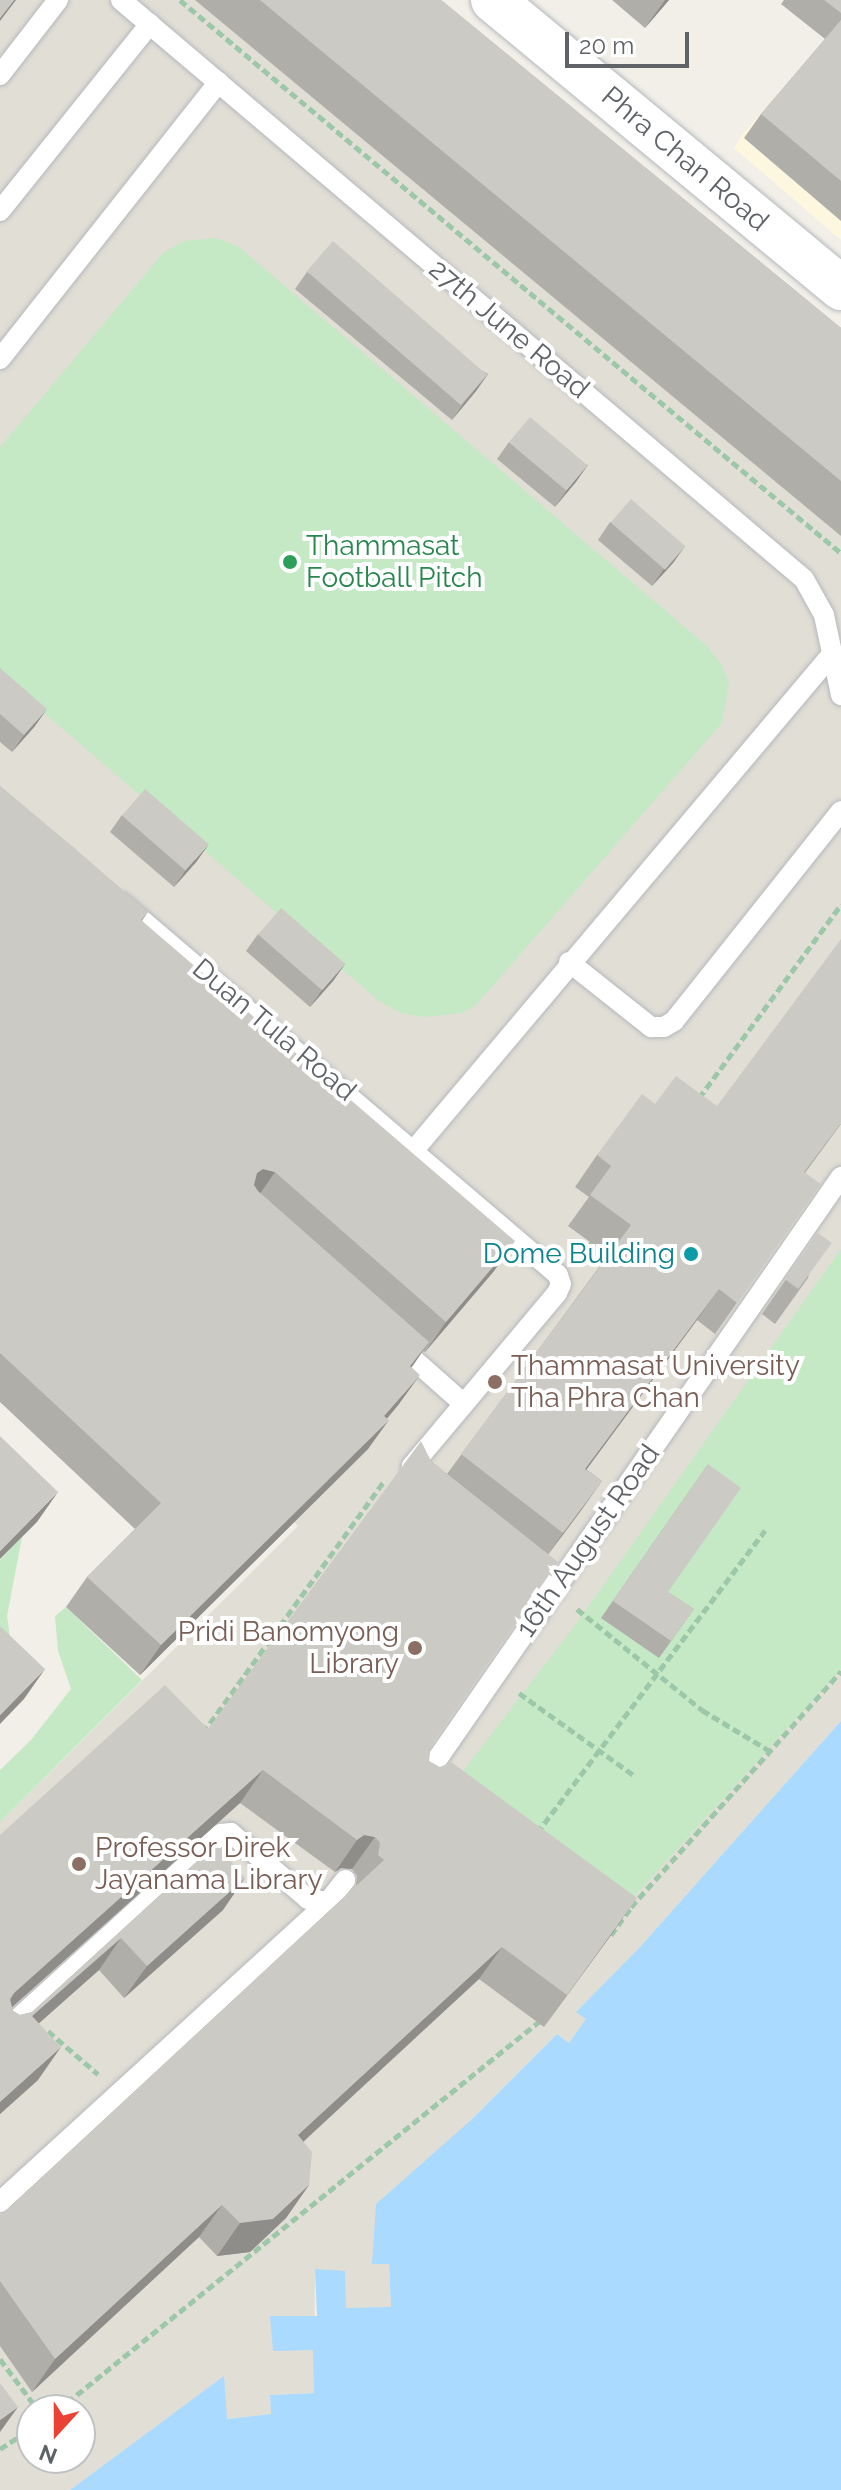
<!DOCTYPE html>
<style>
body{margin:0}
#map{position:relative;width:841px;height:2490px;overflow:hidden;background:#f1efe8;font-family:Raleway,sans-serif}
div>[style]{position:absolute}
.commercial>*{inset:0;background:#fef7e0}
.education>*{inset:0;background:#e1ded6}
.green>*{inset:0;background:#c5e8c5}
.water>*{inset:0;background:#aadaff}
.path>*{height:5px;margin-top:-2.5px;transform-origin:0;background:repeating-linear-gradient(90deg,#9cc7a9 0 8px,transparent 0 12px)}
.roads{filter:drop-shadow(0 0 2px #b5b8bc) drop-shadow(0 0 2px #b5b8bc)}
.lane>*{height:20px;margin:-10px;padding:0 10px;transform-origin:10px;border-radius:10px;background:#fff}
.secondary>*{height:44px;margin:-22px;padding:0 22px;transform-origin:22px;border-radius:22px;background:#fff}
.wall>*{inset:0;background:#afaea9}
.shaded-wall>*{inset:0;background:#8f8d8a}
.building>*{inset:0;background:#cccac5;transform-origin:0 0}
.dots>*{width:22px;height:22px;translate:-50% -50%;box-sizing:border-box;border:4px solid #fff;border-radius:50%}
span{translate:-50% -50%;white-space:nowrap;text-align:center;line-height:1.15;-webkit-text-stroke:8px #fff;paint-order:stroke}
.street-label{font-size:28px;color:#5f6368}
.leisure-label{font-size:28px;color:#27864d}
.left{translate:0 -50%;text-align:left}
.culture-label{font-size:28px;color:#0d838f}
.right{translate:-100% -50%;text-align:right}
.education-label{font-size:28px;color:#785e54}
.north{position:absolute;left:16px;top:2394px;width:80px;height:80px;box-sizing:border-box;background:#fff;border:2px solid #bfc1c3;border-radius:50%;rotate:201deg;font-size:22px;font-weight:700;line-height:32px;text-align:center;color:#5f6368}
.north::after{content:'';display:block;margin:auto;width:28px;height:36px;background:#ea4335;clip-path:polygon(50% 0,100% 100%,50% 72%,0 100%)}
.scale{position:absolute;left:565px;top:32px;width:124px;height:36px;box-sizing:border-box;border:4px solid #5f6368;border-top:0;padding-left:10px;font-size:24px;line-height:28px;white-space:nowrap;color:#5f6368;-webkit-text-stroke:6px #fff;paint-order:stroke}
</style>
<div id="map">
<div class="commercial">
<i style="clip-path:polygon(790px 80px,841px 123px,841px 240px,734px 148px,742px 135px)"></i>
</div>
<div class="education">
<i style="clip-path:polygon(evenodd,0 0,390px 0,841px 372px,841px 1721px,640px 1947px,577px 2011px,587px 2019px,569px 2043px,557px 2034px,470px 2121px,373px 2264px,389px 2264px,391px 2308px,346px 2308px,315px 2269px,314px 2393px,270px 2395px,271px 2414px,226px 2419px,223px 2377px,70px 2490px,0 2490px,0 1822px,298px 1526px,0 1238px,0 0,32px 2410px,80px 2410px,80px 2458px,32px 2458px,32px 2410px)"></i>
</div>
<div class="green">
<i style="clip-path:polygon(215px 238px,238px 246px,708px 647px,722px 665px,729px 684px,722px 723px,477px 1004px,462px 1013px,424px 1017px,400px 1013px,379px 1001px,0 675px,0 447px,164px 252px,184px 241px)"></i>
<i style="clip-path:polygon(841px 1249px,841px 1669px,630px 1901px,454px 1783px,576px 1624px)"></i>
<i style="clip-path:polygon(22px 1537px,7px 1616px,14px 1666px,0 1676px,0 1560px)"></i>
<i style="clip-path:polygon(66px 1607px,142px 1680px,0 1822px,0 1770px,31px 1740px,71px 1689px,58px 1651px,55px 1616px)"></i>
</div>
<div class="water">
<i style="clip-path:polygon(841px 1721px,841px 2490px,70px 2490px,224px 2376px,227px 2419px,271px 2414px,270px 2395px,314px 2393px,313px 2350px,273px 2351px,270px 2316px,317px 2316px,315px 2269px,345px 2271px,346px 2308px,391px 2307px,389px 2264px,372px 2264px,376px 2204px,470px 2121px,557px 2034px,569px 2043px,586px 2019px,576px 2012px,640px 1947px)"></i>
</div>
<div class="path">
<i style="left:180px;top:0;width:862px;rotate:39.92deg"></i>
<i style="left:699px;top:1098px;width:240px;rotate:-53.7deg"></i>
<i style="left:582px;top:1255px;width:23px;rotate:-52deg"></i>
<i style="left:577px;top:1609px;width:161px;rotate:38.9deg"></i>
<i style="left:702px;top:1710px;width:79px;rotate:31.1deg"></i>
<i style="left:519px;top:1693px;width:143px;rotate:35.6deg"></i>
<i style="left:203px;top:1733px;width:310px;rotate:-54.3deg"></i>
<i style="left:537px;top:1833px;width:379px;rotate:-53deg"></i>
<i style="left:611px;top:1935px;width:34px;rotate:-54deg"></i>
<i style="left:631px;top:1907px;width:316px;rotate:-48.3deg"></i>
<i style="left:48px;top:2031px;width:66px;rotate:40.7deg"></i>
<i style="left:0;top:2359px;width:64px;rotate:53.3deg"></i>
<i style="left:58px;top:2410px;width:621px;rotate:-38.92deg"></i>
<i style="left:0;top:2449px;width:38px;rotate:-33deg"></i>
</div>
<div class="roads">
<div class="lane">
<i style="left:121px;top:0;width:895px;rotate:40.29deg"></i>
<i style="left:804px;top:579px;width:41px;rotate:60.9deg"></i>
<i style="left:824px;top:615px;width:82px;rotate:78deg"></i>
<i style="left:0;top:75px;width:95px;rotate:-52.3deg"></i>
<i style="left:0;top:211px;width:240px;rotate:-51.3deg"></i>
<i style="left:0;top:359px;width:353px;rotate:-51.7deg"></i>
<i style="left:122px;top:903px;width:573px;rotate:40.47deg"></i>
<i style="left:558px;top:1275px;width:9px;rotate:72deg"></i>
<i style="left:561px;top:1284px;width:10px;rotate:114deg"></i>
<i style="left:557px;top:1293px;width:226px;rotate:130deg"></i>
<i style="left:412px;top:1466px;width:5px;rotate:101deg"></i>
<i style="left:569px;top:962px;width:105px;rotate:38.4deg"></i>
<i style="left:651px;top:1027px;width:13px"></i>
<i style="left:664px;top:1027px;width:12px;rotate:-31deg"></i>
<i style="left:674px;top:1021px;width:268px;rotate:-51.5deg"></i>
<i style="left:414px;top:1150px;width:650px;rotate:-49.87deg"></i>
<i style="left:395px;top:1343px;width:92px;rotate:41.5deg"></i>
<i style="left:522px;top:1566px;width:41px;rotate:38deg"></i>
<i style="left:420px;top:1784px;width:739px;rotate:-55.26deg"></i>
<i style="left:0;top:2035px;width:299px;rotate:-42.3deg"></i>
<i style="left:221px;top:1834px;width:10px;rotate:-6deg"></i>
<i style="left:231px;top:1833px;width:101px;rotate:40.6deg"></i>
<i style="left:308px;top:1899px;width:20px;rotate:9deg"></i>
<i style="left:0;top:2202px;width:445px;rotate:-42.4deg"></i>
<i style="left:328px;top:1902px;width:28px;rotate:-52deg"></i>
</div>
<div class="secondary">
<i style="left:493px;top:0;width:452px;rotate:39.6deg"></i>
</div>
</div>
<div class="wall">
<i style="clip-path:polygon(195px 0,441px 0,841px 328px,841px 536px)"></i>
<i style="clip-path:polygon(612px 0,669px 0,645px 28px)"></i>
<i style="clip-path:polygon(784px 0,841px 0,841px 221px,744px 138px,761px 114px,825px 39px,781px 4px)"></i>
<i style="clip-path:polygon(307px 272px,488px 374px,476px 391px,452px 420px,295px 289px)"></i>
<i style="clip-path:polygon(509px 442px,588px 465px,555px 507px,497px 459px)"></i>
<i style="clip-path:polygon(610px 522px,685px 546px,673px 563px,652px 586px,598px 540px)"></i>
<i style="clip-path:polygon(0 668px,35px 726px,12px 752px,0 742px)"></i>
<i style="clip-path:polygon(0 786px,148px 912px,142px 921px,494px 1271px,425px 1352px,423px 1351px,412px 1367px,399px 1404px,387px 1419px,368px 1449px,140px 1675px,66px 1607px,87px 1577px,135px 1529px,0 1402px)"></i>
<i style="clip-path:polygon(122px 815px,197px 861px,174px 887px,110px 832px)"></i>
<i style="clip-path:polygon(258px 934px,345px 964px,333px 981px,310px 1007px,246px 951px)"></i>
<i style="clip-path:polygon(655px 1104px,717px 1106px,841px 1124px,805px 1173px,820px 1184px,715px 1334px,697px 1320px,586px 1469px,602px 1481px,548px 1554px,430px 1747px,429px 1761px,614px 1931px,544px 2027px,479px 1979px,303px 2141px,309px 2185px,286px 2218px,250px 2252px,217px 2256px,199px 2237px,32px 2392px,0 2346px,0 2216px,356px 1886px,357px 1876px,352px 1869px,341px 1868px,335px 1872px,240px 1803px,12px 2007px,13px 2011px,20px 2015px,32px 2012px,216px 1844px,223px 1910px,124px 1998px,99px 1970px,39px 2023px,38px 2080px,0 2114px,0 1835px,208px 1729px,431px 1461px,447px 1474px,608px 1255px,568px 1226px,589px 1197px,575px 1187px,597px 1155px)"></i>
<i style="clip-path:polygon(818px 1233px,808px 1278px,775px 1324px,762px 1314px)"></i>
<i style="clip-path:polygon(708px 1464px,668px 1592px,694px 1609px,659px 1658px,601px 1618px)"></i>
</div>
<div class="shaded-wall">
<i style="clip-path:polygon(14px 0,16px 0,0 21px,0 18px)"></i>
<i style="clip-path:polygon(665px 0,669px 0,645px 28px)"></i>
<i style="clip-path:polygon(488px 374px,476px 391px,452px 420px,464px 403px)"></i>
<i style="clip-path:polygon(588px 465px,576px 482px,555px 507px,567px 490px)"></i>
<i style="clip-path:polygon(685px 546px,673px 563px,652px 586px,664px 569px)"></i>
<i style="clip-path:polygon(47px 709px,35px 726px,12px 752px,24px 735px)"></i>
<i style="clip-path:polygon(209px 844px,197px 861px,174px 887px,186px 870px)"></i>
<i style="clip-path:polygon(345px 964px,333px 981px,310px 1007px,322px 990px)"></i>
<i style="clip-path:polygon(263px 1169px,275px 1172px,255px 1201px,236px 1203px,257px 1173px)"></i>
<i style="clip-path:polygon(515px 1241px,494px 1271px,425px 1352px,446px 1322px)"></i>
<i style="clip-path:polygon(719px 1289px,697px 1320px,564px 1500px,585px 1469px)"></i>
<i style="clip-path:polygon(429px 1342px,408px 1372px,410px 1366px)"></i>
<i style="clip-path:polygon(420px 1375px,399px 1404px,370px 1438px,389px 1420px,368px 1449px,140px 1675px,161px 1645px,384px 1416px)"></i>
<i style="clip-path:polygon(602px 1481px,580px 1512px,541px 1564px,563px 1533px)"></i>
<i style="clip-path:polygon(58px 1492px,37px 1522px,0 1559px,0 1551px)"></i>
<i style="clip-path:polygon(45px 1669px,24px 1699px,0 1724px,0 1715px)"></i>
<i style="clip-path:polygon(263px 1770px,240px 1803px,0 2018px,14px 1993px)"></i>
<i style="clip-path:polygon(364px 1835px,375px 1837px,352px 1869px,341px 1868px,335px 1872px,357px 1840px)"></i>
<i style="clip-path:polygon(245px 1878px,223px 1910px,124px 1998px,147px 1966px)"></i>
<i style="clip-path:polygon(637px 1898px,614px 1931px,544px 2027px,567px 1995px)"></i>
<i style="clip-path:polygon(121px 1938px,99px 1970px,10px 2049px,32px 2016px)"></i>
<i style="clip-path:polygon(502px 1947px,479px 1979px,275px 2168px,298px 2135px)"></i>
<i style="clip-path:polygon(61px 2047px,38px 2080px,0 2114px,0 2102px)"></i>
<i style="clip-path:polygon(309px 2185px,286px 2218px,250px 2252px,217px 2256px,240px 2223px)"></i>
<i style="clip-path:polygon(222px 2205px,199px 2237px,32px 2392px,55px 2359px)"></i>
<i style="clip-path:polygon(18px 2407px,0 2432px,0 2420px)"></i>
</div>
<div class="building">
<i style="clip-path:polygon(0 0,14px 0,0 18px)"></i>
<i style="clip-path:polygon(260px 0,441px 0,841px 328px,841px 481px)"></i>
<i style="clip-path:polygon(824px 0,841px 0,841px 13px)"></i>
<i style="clip-path:polygon(841px 20px,841px 181px,761px 114px)"></i>
<i style="left:333px;top:241px;width:204px;height:40px;rotate:41deg"></i>
<i style="left:530px;top:417px;width:75px;height:33px;rotate:40deg"></i>
<i style="left:631px;top:499px;width:72px;height:31px;rotate:41deg"></i>
<i style="clip-path:polygon(0 668px,47px 709px,24px 735px,0 714px)"></i>
<i style="clip-path:polygon(0 786px,72px 846px,148px 912px,141px 920px,515px 1241px,446px 1322px,275px 1172px,263px 1169px,257px 1173px,254px 1185px,258px 1191px,429px 1342px,410px 1366px,420px 1375px,384px 1416px,389px 1420px,161px 1645px,87px 1577px,161px 1503px,0 1353px)"></i>
<i style="left:145px;top:789px;width:84px;height:35px;rotate:41deg"></i>
<i style="left:281px;top:908px;width:85px;height:35px;rotate:41deg"></i>
<i style="clip-path:polygon(841px 939px,841px 1123px,804px 1172px,820px 1184px,737px 1303px,719px 1289px,585px 1469px,602px 1481px,563px 1533px,461px 1454px,631px 1225px,590px 1195px,611px 1166px,597px 1155px,642px 1094px,655px 1104px,676px 1076px,717px 1106px)"></i>
<i style="left:818px;top:1233px;width:17px;height:57px;rotate:36deg"></i>
<i style="clip-path:polygon(0 1436px,58px 1492px,0 1551px)"></i>
<i style="clip-path:polygon(421px 1441px,431px 1461px,558px 1562px,430px 1747px,429px 1761px,440px 1767px,451px 1762px,637px 1898px,567px 1995px,502px 1947px,298px 2135px,312px 2152px,309px 2185px,273px 2219px,240px 2223px,222px 2205px,55px 2359px,0 2281px,0 2216px,384px 1860px,378px 1855px,380px 1843px,375px 1837px,364px 1835px,357px 1840px,263px 1770px,14px 1993px,10px 1999px,13px 2011px,20px 2015px,32px 2012px,216px 1844px,245px 1878px,147px 1966px,121px 1938px,32px 2016px,61px 2047px,0 2102px,0 1835px,165px 1685px,208px 1729px)"></i>
<i style="clip-path:polygon(708px 1464px,741px 1488px,668px 1592px,694px 1609px,671px 1641px,613px 1601px)"></i>
<i style="clip-path:polygon(0 1626px,45px 1669px,0 1715px)"></i>
<i style="clip-path:polygon(0 2383px,18px 2407px,0 2420px)"></i>
</div>
<div class="dots">
<i style="left:290px;top:562px;background:#2e9e5b"></i>
<i style="left:691px;top:1254px;background:#0f9aa8"></i>
<i style="left:495px;top:1382px;background:#8d6e63"></i>
<i style="left:415px;top:1648px;background:#8d6e63"></i>
<i style="left:79px;top:1864px;background:#8d6e63"></i>
</div>
<div class="street-label">
<span style="left:685px;top:159px;rotate:40deg">Phra Chan Road</span>
<span style="left:509px;top:329px;rotate:40deg">27th June Road</span>
<span style="left:274px;top:1030px;rotate:40deg">Duan Tula Road</span>
<span style="left:588px;top:1541px;rotate:-55deg">16th August Road</span>
</div>
<div class="leisure-label">
<span class="left" style="left:306px;top:562px">Thammasat<br>Football Pitch</span>
</div>
<div class="culture-label">
<span class="right" style="left:675px;top:1254px">Dome Building</span>
</div>
<div class="education-label">
<span class="left" style="left:511px;top:1382px">Thammasat University<br>Tha Phra Chan</span>
<span class="right" style="left:399px;top:1648px">Pridi Banomyong<br>Library</span>
<span class="left" style="left:95px;top:1864px">Professor Direk<br>Jayanama Library</span>
</div>
<div class="north">N</div>
<div class="scale">20 m</div>
</div>
